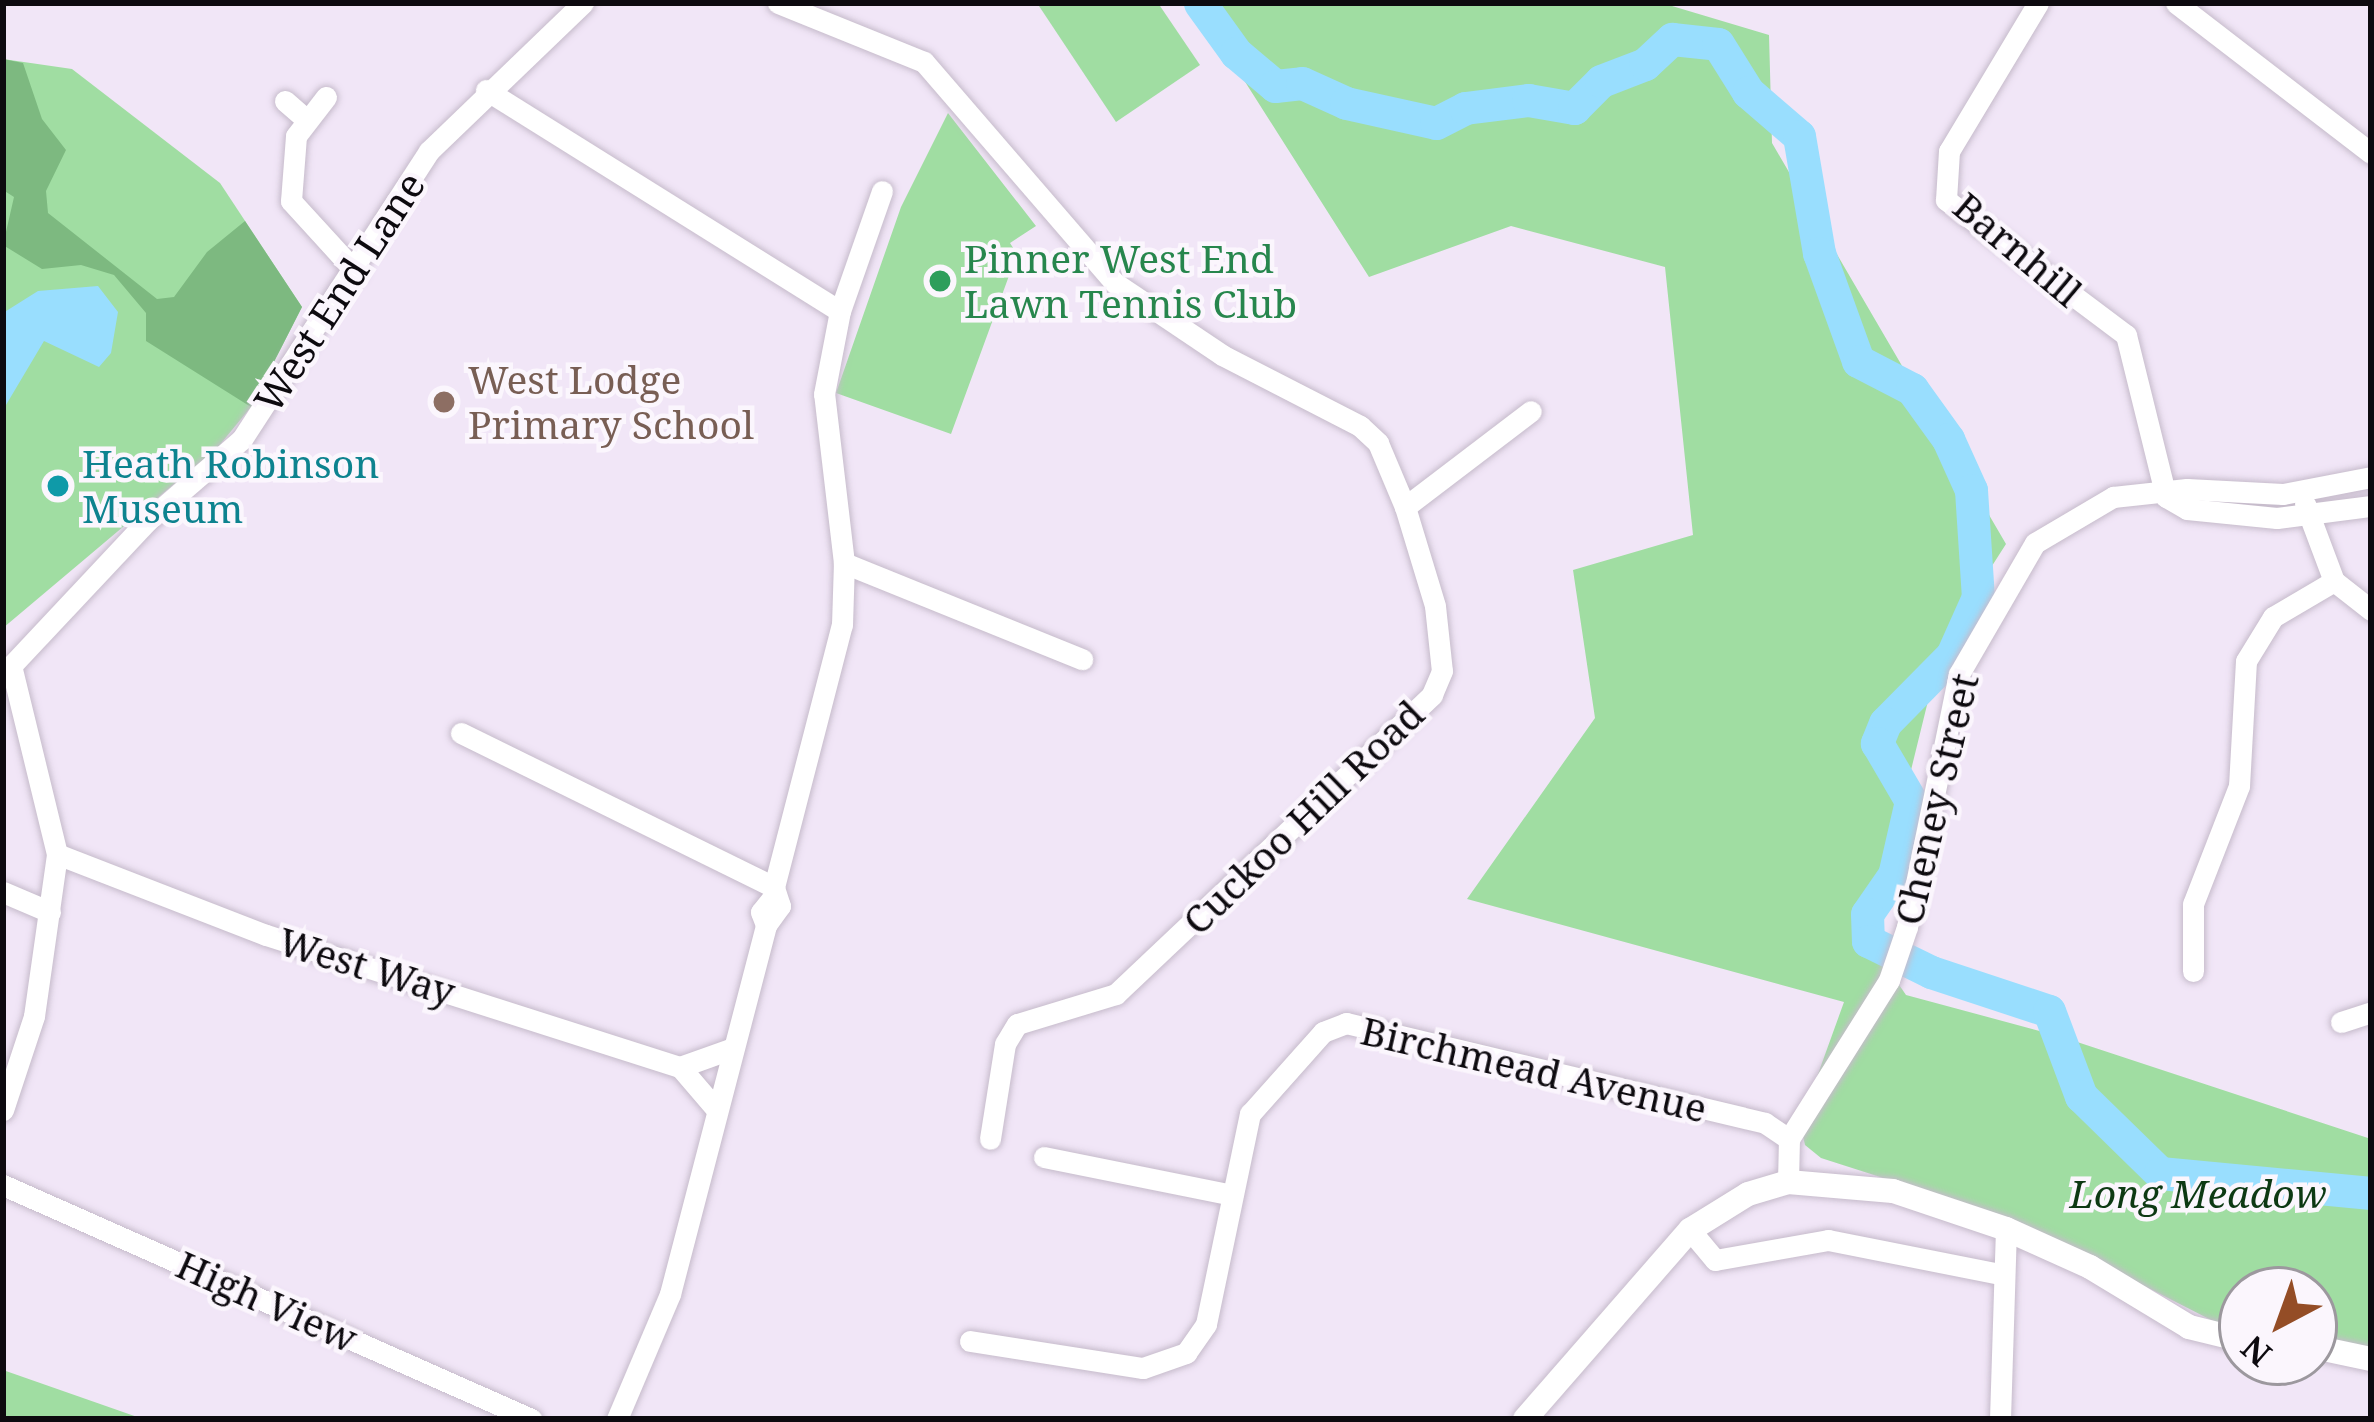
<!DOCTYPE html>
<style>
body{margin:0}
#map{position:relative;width:2374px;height:1422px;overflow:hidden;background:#f1e6f7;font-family:"Noto Serif",serif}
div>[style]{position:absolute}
.green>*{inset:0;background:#a0dda2}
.forest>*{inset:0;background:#7db980}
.water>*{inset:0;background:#99defe}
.river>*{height:33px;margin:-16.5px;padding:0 16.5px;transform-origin:16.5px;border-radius:16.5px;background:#99defe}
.roads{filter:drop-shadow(0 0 3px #c6bbcb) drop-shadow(0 0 3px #c6bbcb)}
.minor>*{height:21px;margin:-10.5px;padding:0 10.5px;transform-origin:10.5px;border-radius:10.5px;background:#fff}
.major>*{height:24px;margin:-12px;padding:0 12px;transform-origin:12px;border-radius:12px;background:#fff}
.dots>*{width:33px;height:33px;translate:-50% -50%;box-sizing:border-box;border:6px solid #fbf6fd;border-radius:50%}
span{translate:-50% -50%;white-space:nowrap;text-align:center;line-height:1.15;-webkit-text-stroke:9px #fbf6fd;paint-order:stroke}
.street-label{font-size:39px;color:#0d0a0f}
.leisure-label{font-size:39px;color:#27864d}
.left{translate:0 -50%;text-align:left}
.education-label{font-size:39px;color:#785e54}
.culture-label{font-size:39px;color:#0d838f}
.park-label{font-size:39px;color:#0d3913;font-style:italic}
.frame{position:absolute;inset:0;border:6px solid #0d0a0f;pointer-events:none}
.north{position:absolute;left:2218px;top:1266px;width:120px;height:120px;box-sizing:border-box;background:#fbf6fd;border:3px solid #9c989e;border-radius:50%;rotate:221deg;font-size:33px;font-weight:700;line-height:48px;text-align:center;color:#0d0a0f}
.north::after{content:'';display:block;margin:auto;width:42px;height:54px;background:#944d26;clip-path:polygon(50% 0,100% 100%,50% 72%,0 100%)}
</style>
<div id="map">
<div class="green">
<i style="clip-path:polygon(1037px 3px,1158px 3px,1200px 65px,1116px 122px)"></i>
<i style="clip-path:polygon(1195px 3px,1662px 3px,1769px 35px,1772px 143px,2006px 544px,1942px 644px,1869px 941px,1906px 995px,2062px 1037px,2371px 1139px,2371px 1354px,2314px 1338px,2314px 1290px,2242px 1290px,2242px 1326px,2215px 1322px,2017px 1221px,1821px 1158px,1805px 1145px,1800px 1124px,1844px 1002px,1467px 899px,1595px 718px,1573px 570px,1693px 535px,1665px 267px,1511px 226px,1369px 277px)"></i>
<i style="clip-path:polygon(3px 59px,72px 69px,220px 183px,302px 307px,251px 407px,218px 447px,3px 628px)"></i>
<i style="clip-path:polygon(948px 113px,1036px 226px,1010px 243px,1017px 254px,951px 434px,836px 393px,901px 207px)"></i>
<i style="clip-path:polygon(3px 1370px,143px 1419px,3px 1419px)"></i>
</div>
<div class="forest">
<i style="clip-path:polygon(3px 59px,23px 63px,42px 119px,66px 150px,46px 191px,48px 213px,157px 299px,174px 297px,207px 252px,245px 221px,302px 307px,251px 407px,146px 341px,146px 313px,114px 275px,81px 265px,42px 269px,3px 245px,14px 197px,3px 190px)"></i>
</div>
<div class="water">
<i style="clip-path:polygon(98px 286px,118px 312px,111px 353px,99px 367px,44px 341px,3px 410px,3px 313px,38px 291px)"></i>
</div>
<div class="river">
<i style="left:1200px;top:3px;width:62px;rotate:54.2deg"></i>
<i style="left:1236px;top:53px;width:51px;rotate:40.2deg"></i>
<i style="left:1275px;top:86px;width:27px;rotate:-6deg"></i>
<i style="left:1302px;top:83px;width:48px;rotate:24.4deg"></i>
<i style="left:1346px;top:103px;width:92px;rotate:12.5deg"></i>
<i style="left:1436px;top:123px;width:33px;rotate:-27deg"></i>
<i style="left:1465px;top:108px;width:64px;rotate:-7.2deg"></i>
<i style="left:1528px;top:100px;width:47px;rotate:9.9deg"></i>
<i style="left:1574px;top:108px;width:38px;rotate:-45deg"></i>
<i style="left:1601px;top:81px;width:47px;rotate:-21.1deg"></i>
<i style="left:1645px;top:64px;width:37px;rotate:-43deg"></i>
<i style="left:1672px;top:39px;width:46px;rotate:6.2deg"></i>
<i style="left:1718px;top:44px;width:57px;rotate:58deg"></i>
<i style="left:1748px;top:92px;width:67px;rotate:40.8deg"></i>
<i style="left:1799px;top:136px;width:119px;rotate:80.3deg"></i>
<i style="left:1819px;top:253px;width:115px;rotate:70.1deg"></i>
<i style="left:1858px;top:361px;width:61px;rotate:27.4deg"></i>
<i style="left:1912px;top:389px;width:62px;rotate:54.2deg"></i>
<i style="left:1948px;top:439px;width:56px;rotate:65.7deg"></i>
<i style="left:1971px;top:490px;width:107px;rotate:86.3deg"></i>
<i style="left:1978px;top:597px;width:64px;rotate:114.1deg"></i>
<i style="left:1952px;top:655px;width:95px;rotate:134.6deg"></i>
<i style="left:1885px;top:723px;width:22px;rotate:112deg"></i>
<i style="left:1877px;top:743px;width:67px;rotate:59.6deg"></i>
<i style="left:1911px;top:801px;width:76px;rotate:102.9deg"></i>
<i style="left:1894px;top:875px;width:47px;rotate:124.7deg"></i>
<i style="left:1867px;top:914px;width:27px;rotate:88deg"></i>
<i style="left:1868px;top:941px;width:70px;rotate:26.2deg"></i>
<i style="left:1931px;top:972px;width:124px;rotate:18.3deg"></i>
<i style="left:2049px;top:1011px;width:91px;rotate:69.4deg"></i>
<i style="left:2081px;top:1096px;width:110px;rotate:44.3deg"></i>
<i style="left:2160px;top:1173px;width:212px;rotate:5.4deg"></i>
</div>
<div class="roads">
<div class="minor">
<i style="left:778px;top:3px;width:157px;rotate:22deg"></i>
<i style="left:924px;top:62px;width:292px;rotate:49.2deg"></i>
<i style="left:1115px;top:283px;width:129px;rotate:33.9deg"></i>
<i style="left:1222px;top:355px;width:155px;rotate:27.2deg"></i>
<i style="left:1360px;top:426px;width:25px;rotate:43deg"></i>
<i style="left:1378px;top:443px;width:69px;rotate:67.1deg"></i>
<i style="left:1405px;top:507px;width:103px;rotate:73.1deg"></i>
<i style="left:1435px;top:606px;width:65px;rotate:83.9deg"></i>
<i style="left:1442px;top:671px;width:26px;rotate:113deg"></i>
<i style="left:1432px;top:695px;width:435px;rotate:136.6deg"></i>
<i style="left:1116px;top:994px;width:103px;rotate:163.1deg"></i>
<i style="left:1017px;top:1024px;width:23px;rotate:121deg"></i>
<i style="left:1005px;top:1044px;width:96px;rotate:99deg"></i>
<i style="left:2038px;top:3px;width:173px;rotate:121deg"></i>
<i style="left:1949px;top:151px;width:49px;rotate:93.5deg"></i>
<i style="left:1946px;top:200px;width:225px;rotate:36.9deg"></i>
<i style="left:2126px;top:335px;width:167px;rotate:76.1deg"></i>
<i style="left:2176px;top:3px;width:246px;rotate:37.6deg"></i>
<i style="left:486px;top:90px;width:417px;rotate:32deg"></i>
<i style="left:326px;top:97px;width:49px;rotate:127.6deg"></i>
<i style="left:296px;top:136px;width:65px;rotate:94.4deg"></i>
<i style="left:291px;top:201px;width:95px;rotate:47.6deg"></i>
<i style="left:285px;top:101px;width:28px;rotate:41deg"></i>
<i style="left:2166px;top:497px;width:24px;rotate:30deg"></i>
<i style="left:2187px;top:509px;width:90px;rotate:5.7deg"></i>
<i style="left:2277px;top:518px;width:95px;rotate:-7.3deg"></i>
<i style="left:2305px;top:504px;width:82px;rotate:69.4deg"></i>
<i style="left:2334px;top:581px;width:47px;rotate:38.1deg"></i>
<i style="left:1405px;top:507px;width:158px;rotate:-37.3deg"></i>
<i style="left:844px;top:563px;width:257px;rotate:22deg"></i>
<i style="left:461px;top:733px;width:349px;rotate:26.2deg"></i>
<i style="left:57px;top:854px;width:224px;rotate:21.2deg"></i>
<i style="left:266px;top:935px;width:435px;rotate:17.7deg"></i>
<i style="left:680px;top:1067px;width:55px;rotate:49.4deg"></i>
<i style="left:3px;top:892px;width:51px;rotate:23.1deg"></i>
<i style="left:766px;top:925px;width:24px;rotate:-54deg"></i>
<i style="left:780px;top:906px;width:20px;rotate:-108deg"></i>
<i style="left:774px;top:887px;width:271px;rotate:-75.5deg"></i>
<i style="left:842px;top:625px;width:62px;rotate:-88.2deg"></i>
<i style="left:844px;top:563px;width:170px;rotate:-96.7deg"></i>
<i style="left:824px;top:394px;width:85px;rotate:-79.1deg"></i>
<i style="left:840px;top:311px;width:127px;rotate:-70.7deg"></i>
<i style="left:2193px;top:971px;width:67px;rotate:-90deg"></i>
<i style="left:2193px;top:904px;width:127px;rotate:-68.7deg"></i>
<i style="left:2239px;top:786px;width:125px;rotate:-86.8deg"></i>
<i style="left:2246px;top:661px;width:52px;rotate:-58.5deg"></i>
<i style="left:2273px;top:617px;width:71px;rotate:-30.5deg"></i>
<i style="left:2341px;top:1022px;width:32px;rotate:-18deg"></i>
<i style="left:680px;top:1067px;width:56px;rotate:-19.7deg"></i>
<i style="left:3px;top:1110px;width:99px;rotate:-71.7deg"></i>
<i style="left:34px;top:1016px;width:164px;rotate:-81.9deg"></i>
<i style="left:57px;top:854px;width:194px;rotate:-103.7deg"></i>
<i style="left:11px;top:666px;width:199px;rotate:-46.8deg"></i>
<i style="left:147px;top:521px;width:125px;rotate:-40.8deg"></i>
<i style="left:242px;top:439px;width:343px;rotate:-57deg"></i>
<i style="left:429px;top:151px;width:214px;rotate:-43.9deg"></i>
<i style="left:1044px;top:1157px;width:192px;rotate:11.4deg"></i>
<i style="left:1788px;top:1182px;width:43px;rotate:-88.7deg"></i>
<i style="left:1789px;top:1139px;width:188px;rotate:-57.8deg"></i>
<i style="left:1889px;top:980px;width:56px;rotate:-71.2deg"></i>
<i style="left:1907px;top:927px;width:258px;rotate:-78.4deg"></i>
<i style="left:1959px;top:674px;width:151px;rotate:-59.9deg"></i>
<i style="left:2035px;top:543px;width:91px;rotate:-30.5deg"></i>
<i style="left:2113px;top:497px;width:74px;rotate:-6.2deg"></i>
<i style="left:2187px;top:489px;width:96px;rotate:3deg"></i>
<i style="left:2283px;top:494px;width:90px;rotate:-10.9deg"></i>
<i style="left:3px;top:1185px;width:578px;rotate:23.9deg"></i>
<i style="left:1690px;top:1230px;width:39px;rotate:50deg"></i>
<i style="left:1715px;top:1260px;width:115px;rotate:-10deg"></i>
<i style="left:1828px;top:1240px;width:179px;rotate:11.2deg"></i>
<i style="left:970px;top:1341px;width:175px;rotate:8.9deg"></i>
<i style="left:1143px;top:1368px;width:46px;rotate:-19.2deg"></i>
<i style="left:1186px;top:1353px;width:35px;rotate:-55deg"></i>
<i style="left:1206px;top:1324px;width:215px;rotate:-78.2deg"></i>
<i style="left:1250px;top:1114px;width:110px;rotate:-48.3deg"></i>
<i style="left:1323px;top:1032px;width:25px;rotate:-21deg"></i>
<i style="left:1346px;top:1023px;width:431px;rotate:13.4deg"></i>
<i style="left:1765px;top:1123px;width:29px;rotate:34deg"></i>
<i style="left:617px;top:1419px;width:136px;rotate:-67deg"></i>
<i style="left:670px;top:1294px;width:381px;rotate:-75.4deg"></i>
<i style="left:766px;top:925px;width:14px;rotate:-111deg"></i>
<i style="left:761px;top:912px;width:21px;rotate:-51deg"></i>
<i style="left:2000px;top:1419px;width:190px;rotate:-88.2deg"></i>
</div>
<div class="major">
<i style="left:2314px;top:1347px;width:58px;rotate:11.9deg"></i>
<i style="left:1525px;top:1419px;width:251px;rotate:-48.9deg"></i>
<i style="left:1690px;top:1230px;width:68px;rotate:-31.8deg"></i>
<i style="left:1748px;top:1194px;width:42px;rotate:-16.7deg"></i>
<i style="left:1788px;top:1182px;width:105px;rotate:4.9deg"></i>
<i style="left:1893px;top:1191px;width:119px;rotate:18.6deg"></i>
<i style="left:2006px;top:1229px;width:92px;rotate:24.3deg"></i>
<i style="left:2090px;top:1267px;width:116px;rotate:31.2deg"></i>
<i style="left:2189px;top:1327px;width:55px;rotate:13.8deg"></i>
</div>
</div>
<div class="dots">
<i style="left:940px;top:281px;background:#2e9e5b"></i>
<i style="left:444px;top:402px;background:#8d6e63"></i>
<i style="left:58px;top:486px;background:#0f9aa8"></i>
</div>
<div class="street-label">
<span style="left:2018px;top:249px;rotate:40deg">Barnhill</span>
<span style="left:339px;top:292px;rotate:-57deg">West End Lane</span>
<span style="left:1936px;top:799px;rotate:-77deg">Cheney Street</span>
<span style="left:1303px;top:817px;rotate:-44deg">Cuckoo Hill Road</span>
<span style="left:367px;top:966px;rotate:17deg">West Way</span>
<span style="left:1534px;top:1069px;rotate:13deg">Birchmead Avenue</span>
<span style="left:267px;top:1301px;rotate:24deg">High View</span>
</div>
<div class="leisure-label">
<span class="left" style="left:964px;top:281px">Pinner West End<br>Lawn Tennis Club</span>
</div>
<div class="education-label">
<span class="left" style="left:468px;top:402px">West Lodge<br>Primary School</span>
</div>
<div class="culture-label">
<span class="left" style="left:82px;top:486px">Heath Robinson<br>Museum</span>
</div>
<div class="park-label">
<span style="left:2198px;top:1193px">Long Meadow</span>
</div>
<div class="frame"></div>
<div class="north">N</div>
</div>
